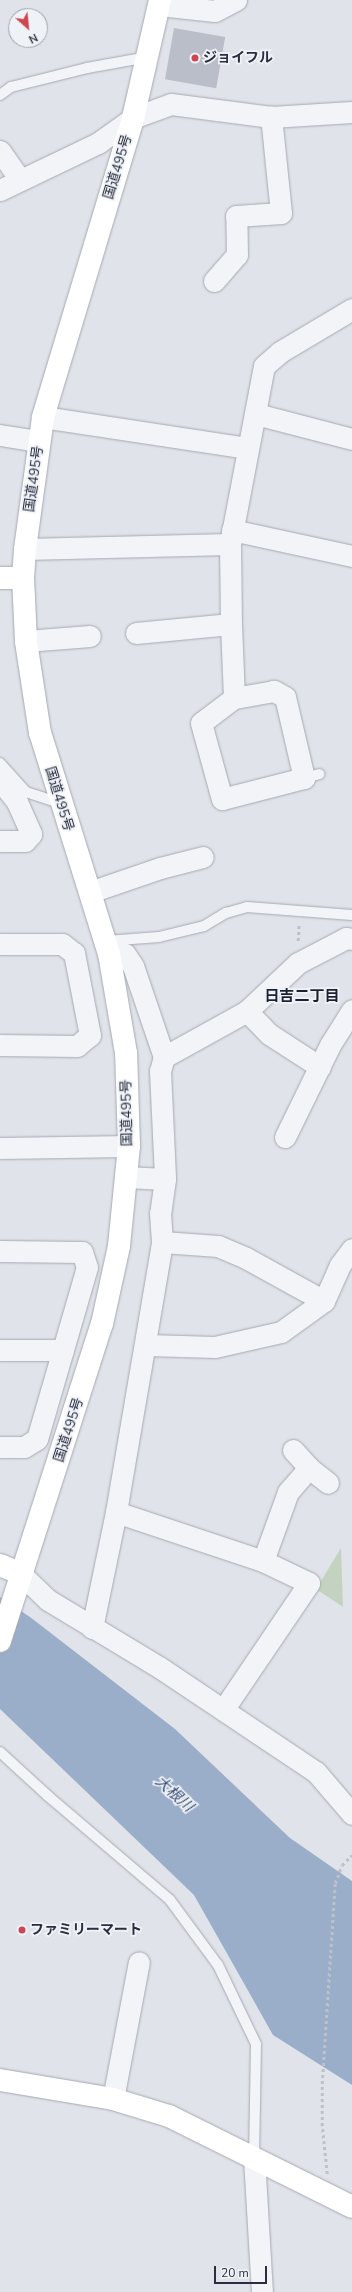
<!DOCTYPE html>
<meta charset="utf-8">
<style>
body{margin:0}
#map{position:relative;width:352px;height:2292px;overflow:hidden;background:#e0e3e9;font-family:"Nunito Sans","Noto Sans JP",sans-serif}
div>[style]{position:absolute}
.green>*{inset:0;background:#c4d3c1}
.water>*{inset:0;background:#9baec9}
.building>*{inset:0;background:#babec9;transform-origin:0 0}
.path>*{height:2.5px;margin-top:-1.25px;transform-origin:0;background:repeating-linear-gradient(90deg,#bec1c7 0 3px,transparent 0 6px)}
.roads{filter:drop-shadow(0 0 1px #a5a9b3) drop-shadow(0 0 1px #a5a9b3)}
.lane>*{height:10px;margin:-5px;padding:0 5px;transform-origin:5px;border-radius:5px;background:#f3f4f7}
.street>*{height:21px;margin:-10.5px;padding:0 10.5px;transform-origin:10.5px;border-radius:10.5px;background:#f3f4f7}
.secondary>*{height:22px;margin:-11px;padding:0 11px;transform-origin:11px;border-radius:11px;background:#fff}
.highway>*{height:22px;margin:-11px;padding:0 11px;transform-origin:11px;border-radius:11px;background:#fff}
.dots>*{width:11px;height:11px;translate:-50% -50%;box-sizing:border-box;border:2px solid #eff2f6;border-radius:50%}
span{translate:-50% -50%;white-space:nowrap;text-align:center;line-height:1.15;-webkit-text-stroke:3.5px #eff2f6;paint-order:stroke}
.poi-label{font-size:14px;color:#292f40;font-weight:700}
.left{translate:0 -50%;text-align:left}
.street-label{font-size:14px;color:#292f40}
.neighbourhood-label{font-size:15px;color:#1b2131;font-weight:700}
.water-label{font-size:15px;color:#334b74;font-style:italic}
.north{position:absolute;left:8px;top:8px;width:40px;height:40px;box-sizing:border-box;background:#eff2f6;border:1px solid #a0a4ad;border-radius:50%;rotate:153deg;font-size:11px;font-weight:700;line-height:16px;text-align:center;color:#292f40}
.north::after{content:'';display:block;margin:auto;width:14px;height:18px;background:#cd4651;clip-path:polygon(50% 0,100% 100%,50% 72%,0 100%)}
.scale{position:absolute;left:214px;top:2266px;width:53px;height:18px;box-sizing:border-box;border:2px solid #292f40;border-top:0;padding-left:5px;font-size:12px;line-height:14px;white-space:nowrap;color:#292f40;-webkit-text-stroke:3px #eff2f6;paint-order:stroke}
</style>
<div id="map">
<div class="green">
<i style="clip-path:polygon(341px 1548px,343px 1607px,316px 1589px)"></i>
</div>
<div class="water">
<i style="clip-path:polygon(0 1597px,30px 1617px,175px 1729px,290px 1838px,352px 1881px,352px 2085px,273px 2035px,194px 1895px,0 1709px)"></i>
</div>
<div class="building">
<i style="left:174px;top:28px;width:52px;height:52px;rotate:10deg"></i>
</div>
<div class="path">
<i style="left:298px;top:941px;width:17px;rotate:-87deg"></i>
<i style="left:327px;top:2174px;width:48px;rotate:-95.9deg"></i>
<i style="left:322px;top:2126px;width:42px;rotate:-90deg"></i>
<i style="left:322px;top:2084px;width:201px;rotate:-86.3deg"></i>
<i style="left:335px;top:1883px;width:19px;rotate:-69deg"></i>
<i style="left:342px;top:1865px;width:14px;rotate:-45deg"></i>
</div>
<div class="roads">
<div class="lane">
<i style="left:0;top:95px;width:14px;rotate:-36deg"></i>
<i style="left:11px;top:87px;width:78px;rotate:-14deg"></i>
<i style="left:87px;top:68px;width:62px;rotate:-10.2deg"></i>
<i style="left:0;top:763px;width:39px;rotate:48deg"></i>
<i style="left:26px;top:792px;width:36px;rotate:18deg"></i>
<i style="left:304px;top:778px;width:16px;rotate:-14deg"></i>
<i style="left:106px;top:941px;width:53px;rotate:-4.3deg"></i>
<i style="left:159px;top:937px;width:46px;rotate:-13.7deg"></i>
<i style="left:204px;top:926px;width:26px;rotate:-31deg"></i>
<i style="left:226px;top:913px;width:22px;rotate:-16deg"></i>
<i style="left:247px;top:907px;width:105px;rotate:4.4deg"></i>
<i style="left:0;top:1752px;width:65px;rotate:42.5deg"></i>
<i style="left:48px;top:1796px;width:160px;rotate:40.4deg"></i>
<i style="left:170px;top:1900px;width:81px;rotate:53.6deg"></i>
<i style="left:218px;top:1965px;width:88px;rotate:64.3deg"></i>
<i style="left:256px;top:2044px;width:114px;rotate:91deg"></i>
</div>
<div class="street">
<i style="left:159px;top:5px;width:56px;rotate:6.1deg"></i>
<i style="left:215px;top:11px;width:24px;rotate:-28deg"></i>
<i style="left:0;top:151px;width:35px;rotate:55deg"></i>
<i style="left:0;top:190px;width:109px;rotate:-25.6deg"></i>
<i style="left:98px;top:143px;width:43px;rotate:-35.5deg"></i>
<i style="left:133px;top:118px;width:40px;rotate:-20.2deg"></i>
<i style="left:171px;top:104px;width:101px;rotate:7.4deg"></i>
<i style="left:271px;top:117px;width:81px;rotate:-3.5deg"></i>
<i style="left:214px;top:281px;width:35px;rotate:-49deg"></i>
<i style="left:237px;top:255px;width:39px;rotate:-91deg"></i>
<i style="left:236px;top:216px;width:45px;rotate:-3.8deg"></i>
<i style="left:281px;top:213px;width:97px;rotate:-95.9deg"></i>
<i style="left:256px;top:414px;width:99px;rotate:14.6deg"></i>
<i style="left:43px;top:417px;width:206px;rotate:8.6deg"></i>
<i style="left:0;top:435px;width:39px;rotate:9deg"></i>
<i style="left:232px;top:530px;width:123px;rotate:12.2deg"></i>
<i style="left:25px;top:549px;width:205px;rotate:-1.4deg"></i>
<i style="left:231px;top:624px;width:74px;rotate:87.7deg"></i>
<i style="left:234px;top:698px;width:41px;rotate:142.9deg"></i>
<i style="left:201px;top:723px;width:79px;rotate:74.6deg"></i>
<i style="left:222px;top:799px;width:85px;rotate:-14.4deg"></i>
<i style="left:304px;top:778px;width:83px;rotate:-103.2deg"></i>
<i style="left:285px;top:697px;width:13px;rotate:-151deg"></i>
<i style="left:274px;top:691px;width:41px;rotate:170.1deg"></i>
<i style="left:136px;top:633px;width:95px;rotate:-5.4deg"></i>
<i style="left:231px;top:624px;width:80px;rotate:-90.7deg"></i>
<i style="left:230px;top:544px;width:181px;rotate:-79.2deg"></i>
<i style="left:264px;top:366px;width:21px;rotate:-41deg"></i>
<i style="left:280px;top:352px;width:84px;rotate:-30.8deg"></i>
<i style="left:26px;top:641px;width:64px;rotate:-4.5deg"></i>
<i style="left:0;top:780px;width:28px;rotate:52deg"></i>
<i style="left:17px;top:802px;width:35px;rotate:66deg"></i>
<i style="left:31px;top:834px;width:9px;rotate:131deg"></i>
<i style="left:25px;top:841px;width:25px;rotate:180deg"></i>
<i style="left:90px;top:892px;width:74px;rotate:-18.9deg"></i>
<i style="left:160px;top:868px;width:44px;rotate:-14.3deg"></i>
<i style="left:0;top:944px;width:62px"></i>
<i style="left:62px;top:944px;width:15px;rotate:37deg"></i>
<i style="left:74px;top:953px;width:84px;rotate:79deg"></i>
<i style="left:90px;top:1035px;width:17px;rotate:140deg"></i>
<i style="left:77px;top:1046px;width:77px;rotate:-179.3deg"></i>
<i style="left:109px;top:954px;width:16px"></i>
<i style="left:125px;top:954px;width:14px;rotate:56deg"></i>
<i style="left:133px;top:966px;width:96px;rotate:71.2deg"></i>
<i style="left:164px;top:1057px;width:15px;rotate:106deg"></i>
<i style="left:160px;top:1071px;width:108px;rotate:87.3deg"></i>
<i style="left:165px;top:1179px;width:34px;rotate:98deg"></i>
<i style="left:160px;top:1213px;width:29px;rotate:86deg"></i>
<i style="left:164px;top:1057px;width:95px;rotate:-29deg"></i>
<i style="left:320px;top:1067px;width:61px;rotate:-147.1deg"></i>
<i style="left:269px;top:1034px;width:32px;rotate:-134deg"></i>
<i style="left:247px;top:1011px;width:70px;rotate:-43.3deg"></i>
<i style="left:298px;top:963px;width:54px;rotate:-27.5deg"></i>
<i style="left:346px;top:938px;width:6px;rotate:9deg"></i>
<i style="left:285px;top:1137px;width:102px;rotate:-63.9deg"></i>
<i style="left:330px;top:1045px;width:41px;rotate:-57.8deg"></i>
<i style="left:0;top:1148px;width:129px;rotate:-0.9deg"></i>
<i style="left:126px;top:1177px;width:39px;rotate:3deg"></i>
<i style="left:0;top:1251px;width:82px;rotate:0.7deg"></i>
<i style="left:82px;top:1252px;width:16px;rotate:72deg"></i>
<i style="left:87px;top:1267px;width:179px;rotate:106.2deg"></i>
<i style="left:37px;top:1439px;width:15px;rotate:148deg"></i>
<i style="left:24px;top:1447px;width:24px;rotate:180deg"></i>
<i style="left:324px;top:1301px;width:39px;rotate:-66deg"></i>
<i style="left:340px;top:1265px;width:20px;rotate:-53deg"></i>
<i style="left:0;top:1350px;width:63px"></i>
<i style="left:293px;top:1450px;width:24px;rotate:48deg"></i>
<i style="left:309px;top:1468px;width:24px;rotate:38deg"></i>
<i style="left:116px;top:1512px;width:155px;rotate:18.4deg"></i>
<i style="left:263px;top:1561px;width:51px;rotate:25.6deg"></i>
<i style="left:309px;top:1583px;width:153px;rotate:124.1deg"></i>
<i style="left:263px;top:1561px;width:73px;rotate:-70.1deg"></i>
<i style="left:288px;top:1492px;width:32px;rotate:-49deg"></i>
<i style="left:21px;top:1574px;width:37px;rotate:44deg"></i>
<i style="left:48px;top:1600px;width:130px;rotate:31.1deg"></i>
<i style="left:159px;top:1667px;width:189px;rotate:33.8deg"></i>
<i style="left:316px;top:1772px;width:55px;rotate:49.4deg"></i>
<i style="left:92px;top:1628px;width:118px;rotate:-78.3deg"></i>
<i style="left:116px;top:1512px;width:274px;rotate:-80.3deg"></i>
<i style="left:162px;top:1242px;width:56px;rotate:4.1deg"></i>
<i style="left:218px;top:1246px;width:30px;rotate:23deg"></i>
<i style="left:246px;top:1258px;width:89px;rotate:28.9deg"></i>
<i style="left:324px;top:1301px;width:53px;rotate:144.2deg"></i>
<i style="left:281px;top:1332px;width:68px;rotate:167.2deg"></i>
<i style="left:215px;top:1347px;width:69px;rotate:-178.3deg"></i>
<i style="left:113px;top:2099px;width:139px;rotate:-79.3deg"></i>
<i style="left:254px;top:2158px;width:134px;rotate:86.6deg"></i>
</div>
<div class="secondary">
<i style="left:0;top:578px;width:23px"></i>
<i style="left:0;top:1565px;width:23px;rotate:23deg"></i>
<i style="left:0;top:2080px;width:115px;rotate:9.5deg"></i>
<i style="left:113px;top:2099px;width:59px;rotate:16.9deg"></i>
<i style="left:169px;top:2116px;width:204px;rotate:26.4deg"></i>
</div>
<div class="highway">
<i style="left:0;top:1641px;width:333px;rotate:-72.2deg"></i>
<i style="left:102px;top:1324px;width:80px;rotate:-77.7deg"></i>
<i style="left:119px;top:1246px;width:100px;rotate:-84.3deg"></i>
<i style="left:129px;top:1146px;width:93px;rotate:-91.8deg"></i>
<i style="left:126px;top:1053px;width:100px;rotate:-99.7deg"></i>
<i style="left:109px;top:954px;width:232px;rotate:-107.3deg"></i>
<i style="left:40px;top:733px;width:93px;rotate:-98.7deg"></i>
<i style="left:26px;top:641px;width:63px;rotate:-92.7deg"></i>
<i style="left:23px;top:578px;width:29px;rotate:-86deg"></i>
<i style="left:25px;top:549px;width:133px;rotate:-82.2deg"></i>
<i style="left:43px;top:417px;width:312px;rotate:-73.2deg"></i>
<i style="left:133px;top:118px;width:121px;rotate:-77.1deg"></i>
</div>
</div>
<div class="dots">
<i style="left:195px;top:58px;background:#cd4651"></i>
<i style="left:22px;top:1930px;background:#cd4651"></i>
</div>
<div class="poi-label">
<span class="left" style="left:203px;top:58px">ジョイフル</span>
<span class="left" style="left:30px;top:1930px">ファミリーマート</span>
</div>
<div class="street-label">
<span style="left:118px;top:167px;rotate:-73deg">国道495号</span>
<span style="left:34px;top:479px;rotate:-82deg">国道495号</span>
<span style="left:59px;top:799px;rotate:73deg">国道495号</span>
<span style="left:127px;top:1113px;rotate:-91deg">国道495号</span>
<span style="left:69px;top:1430px;rotate:-72deg">国道495号</span>
</div>
<div class="neighbourhood-label">
<span style="left:302px;top:997px">日吉二丁目</span>
</div>
<div class="water-label">
<span style="left:174px;top:1794px;rotate:42deg">大根川</span>
</div>
<div class="north">N</div>
<div class="scale">20 m</div>
</div>
